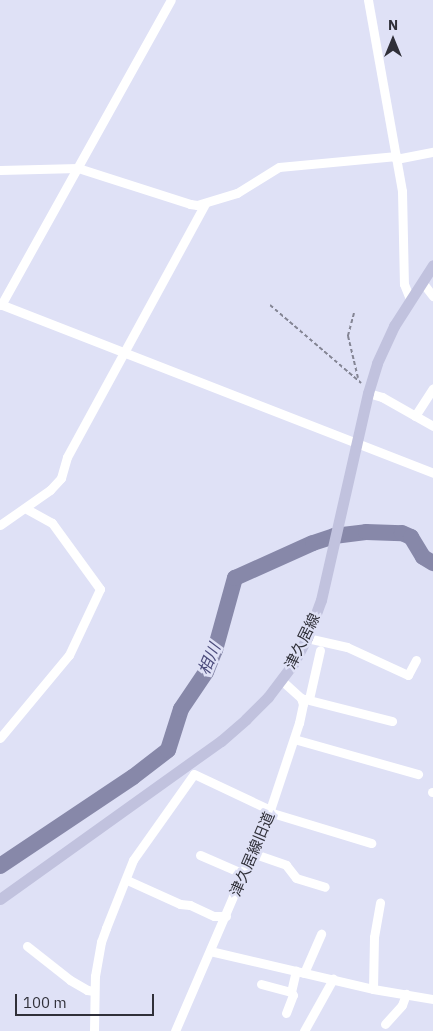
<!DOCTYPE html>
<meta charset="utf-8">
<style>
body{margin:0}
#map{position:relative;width:433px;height:1031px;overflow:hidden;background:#dfe1f6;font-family:"IBM Plex Sans","Noto Sans JP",sans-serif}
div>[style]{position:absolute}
.river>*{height:16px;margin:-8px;padding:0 8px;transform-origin:8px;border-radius:8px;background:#8788a9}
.path>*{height:2px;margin-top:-1px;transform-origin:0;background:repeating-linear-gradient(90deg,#848594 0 4px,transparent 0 6.5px)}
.minor>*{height:9px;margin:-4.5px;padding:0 4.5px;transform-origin:4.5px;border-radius:4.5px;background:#fff}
.major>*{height:11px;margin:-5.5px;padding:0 5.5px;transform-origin:5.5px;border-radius:5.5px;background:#c1c2de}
span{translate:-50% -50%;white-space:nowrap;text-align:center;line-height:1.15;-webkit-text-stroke:5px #dfe1f6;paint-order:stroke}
.street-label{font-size:15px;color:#303039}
.water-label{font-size:16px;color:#4c4c7c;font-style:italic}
.north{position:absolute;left:368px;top:15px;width:50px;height:50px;-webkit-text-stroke:4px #dfe1f6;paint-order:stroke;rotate:0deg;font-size:14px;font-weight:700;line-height:20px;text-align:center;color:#303039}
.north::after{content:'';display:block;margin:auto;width:18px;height:22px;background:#303039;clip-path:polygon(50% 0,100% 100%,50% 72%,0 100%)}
.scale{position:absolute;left:15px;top:994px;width:139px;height:22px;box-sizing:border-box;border:2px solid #303039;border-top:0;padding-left:6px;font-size:15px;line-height:18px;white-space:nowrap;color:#303039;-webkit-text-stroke:4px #dfe1f6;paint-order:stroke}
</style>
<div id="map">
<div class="river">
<i style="left:0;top:866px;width:160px;rotate:-33.8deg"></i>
<i style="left:133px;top:777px;width:44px;rotate:-37.6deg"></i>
<i style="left:168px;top:750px;width:43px;rotate:-72.4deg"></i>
<i style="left:181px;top:709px;width:45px;rotate:-56deg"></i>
<i style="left:206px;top:672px;width:24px;rotate:-68deg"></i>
<i style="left:215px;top:650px;width:75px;rotate:-74.5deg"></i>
<i style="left:235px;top:578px;width:85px;rotate:-24.2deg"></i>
<i style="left:313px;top:543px;width:22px;rotate:-18deg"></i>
<i style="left:334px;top:536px;width:32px;rotate:-7deg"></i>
<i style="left:366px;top:532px;width:36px;rotate:2deg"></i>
<i style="left:402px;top:533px;width:10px;rotate:24deg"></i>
<i style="left:411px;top:537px;width:23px;rotate:59deg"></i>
<i style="left:423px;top:557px;width:12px;rotate:31deg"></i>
</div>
<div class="path">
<i style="left:270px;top:305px;width:120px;rotate:40.6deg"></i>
<i style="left:354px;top:313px;width:24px;rotate:105deg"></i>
<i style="left:348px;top:336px;width:43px;rotate:76.6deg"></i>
</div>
<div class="minor">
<i style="left:368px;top:0;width:194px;rotate:79.9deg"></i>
<i style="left:402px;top:191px;width:93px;rotate:88.8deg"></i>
<i style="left:404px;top:284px;width:18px;rotate:68deg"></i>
<i style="left:396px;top:159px;width:38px;rotate:-11deg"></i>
<i style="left:0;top:170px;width:78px;rotate:-1.5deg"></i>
<i style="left:78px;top:168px;width:118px;rotate:17.8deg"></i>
<i style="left:190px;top:204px;width:7px;rotate:8deg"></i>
<i style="left:197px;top:205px;width:42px;rotate:-16.7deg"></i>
<i style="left:237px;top:193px;width:49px;rotate:-31.8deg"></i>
<i style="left:279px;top:167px;width:118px;rotate:-5.4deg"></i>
<i style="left:422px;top:282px;width:18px;rotate:52deg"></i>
<i style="left:0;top:304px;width:465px;rotate:21.3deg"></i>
<i style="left:1px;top:305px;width:349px;rotate:-60.9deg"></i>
<i style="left:368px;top:393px;width:15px;rotate:16deg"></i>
<i style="left:382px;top:397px;width:59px;rotate:29.6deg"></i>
<i style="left:415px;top:416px;width:33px;rotate:-57deg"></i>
<i style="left:0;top:525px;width:61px;rotate:-35deg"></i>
<i style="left:50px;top:490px;width:16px;rotate:-47deg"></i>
<i style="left:61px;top:478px;width:22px;rotate:-74deg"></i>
<i style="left:67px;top:457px;width:288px;rotate:-61.4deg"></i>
<i style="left:307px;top:638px;width:41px;rotate:12.7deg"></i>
<i style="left:347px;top:647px;width:67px;rotate:24.7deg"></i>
<i style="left:408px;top:675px;width:17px;rotate:-62deg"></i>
<i style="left:301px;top:698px;width:94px;rotate:14.2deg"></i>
<i style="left:309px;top:699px;width:50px;rotate:-77.3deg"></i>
<i style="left:0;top:738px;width:108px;rotate:-50.3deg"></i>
<i style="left:69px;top:655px;width:73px;rotate:-64.8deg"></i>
<i style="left:100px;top:589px;width:82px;rotate:-126deg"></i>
<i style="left:52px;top:523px;width:31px;rotate:-151deg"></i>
<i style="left:294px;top:739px;width:129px;rotate:15.8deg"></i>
<i style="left:432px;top:792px;width:1px"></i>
<i style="left:269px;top:812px;width:107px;rotate:16.9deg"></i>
<i style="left:252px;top:853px;width:36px;rotate:19deg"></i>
<i style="left:286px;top:865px;width:16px;rotate:52deg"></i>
<i style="left:296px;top:878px;width:30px;rotate:17deg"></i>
<i style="left:200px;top:855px;width:48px;rotate:23.4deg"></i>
<i style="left:127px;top:880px;width:58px;rotate:24.4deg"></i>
<i style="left:180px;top:904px;width:10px;rotate:6deg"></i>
<i style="left:190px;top:905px;width:26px;rotate:25deg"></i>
<i style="left:214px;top:916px;width:12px"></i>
<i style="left:27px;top:946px;width:55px;rotate:38.3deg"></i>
<i style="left:70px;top:980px;width:20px;rotate:30deg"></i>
<i style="left:87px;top:990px;width:7px;rotate:8deg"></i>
<i style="left:210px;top:951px;width:167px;rotate:13.1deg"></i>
<i style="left:373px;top:989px;width:61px;rotate:9.5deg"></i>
<i style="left:304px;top:973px;width:43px;rotate:-66.4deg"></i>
<i style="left:261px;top:984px;width:31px;rotate:15deg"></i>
<i style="left:291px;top:992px;width:22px;rotate:-77deg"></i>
<i style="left:373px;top:989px;width:52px;rotate:-88.9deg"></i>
<i style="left:374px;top:937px;width:35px;rotate:-80deg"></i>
<i style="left:286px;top:1013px;width:19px;rotate:-69deg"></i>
<i style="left:293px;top:995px;width:4px;rotate:-124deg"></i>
<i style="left:385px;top:1024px;width:25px;rotate:-48deg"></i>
<i style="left:402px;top:1005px;width:12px;rotate:-70deg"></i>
<i style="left:94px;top:1031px;width:55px;rotate:-89deg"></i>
<i style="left:95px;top:976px;width:35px;rotate:-80deg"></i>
<i style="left:101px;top:942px;width:15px;rotate:-70deg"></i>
<i style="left:106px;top:928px;width:73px;rotate:-68.3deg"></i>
<i style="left:133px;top:860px;width:105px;rotate:-54.7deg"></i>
<i style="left:194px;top:774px;width:84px;rotate:25.3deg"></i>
<i style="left:175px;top:1031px;width:241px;rotate:-66.7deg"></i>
<i style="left:270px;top:810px;width:92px;rotate:-71.6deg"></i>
<i style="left:299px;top:723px;width:19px;rotate:-78deg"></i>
<i style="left:303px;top:704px;width:6px;rotate:-108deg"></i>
<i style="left:301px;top:698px;width:27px;rotate:-138deg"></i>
<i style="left:304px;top:1031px;width:60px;rotate:-60.9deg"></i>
</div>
<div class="major">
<i style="left:0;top:899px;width:272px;rotate:-35.6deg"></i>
<i style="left:221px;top:741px;width:33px;rotate:-41deg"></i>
<i style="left:246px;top:719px;width:31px;rotate:-45deg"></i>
<i style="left:268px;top:697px;width:41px;rotate:-52.9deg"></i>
<i style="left:293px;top:664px;width:30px;rotate:-62deg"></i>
<i style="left:307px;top:638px;width:40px;rotate:-69.8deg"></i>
<i style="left:321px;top:600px;width:212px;rotate:-77.2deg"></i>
<i style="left:368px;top:393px;width:31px;rotate:-73deg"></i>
<i style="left:377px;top:363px;width:41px;rotate:-65.3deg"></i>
<i style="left:394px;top:326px;width:72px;rotate:-57.4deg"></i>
</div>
<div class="street-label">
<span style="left:302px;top:641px;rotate:-64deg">津久居線</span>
<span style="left:252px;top:854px;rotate:-67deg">津久居線旧道</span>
</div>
<div class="water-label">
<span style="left:209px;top:659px;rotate:-67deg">相川</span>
</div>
<div class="north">N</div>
<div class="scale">100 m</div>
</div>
